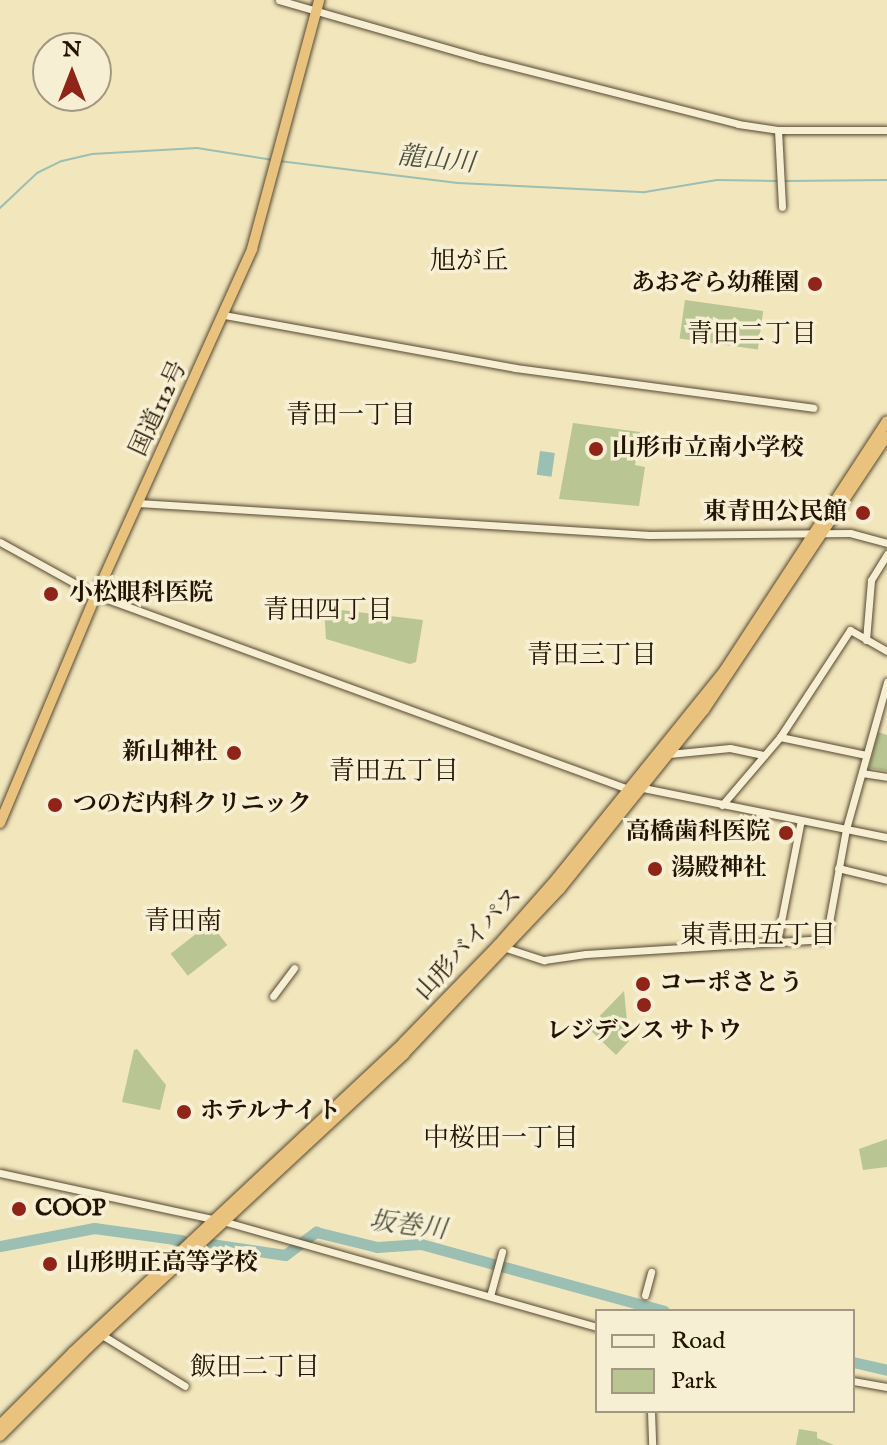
<!DOCTYPE html>
<meta charset="utf-8">
<style>
body{margin:0}
#map{position:relative;width:887px;height:1445px;overflow:hidden;background:#f2e6bd;font-family:"IM FELL English","Noto Serif JP",serif}
div>[style]{position:absolute}
.green>*{inset:0;background:#b9c592;transform-origin:0 0}
.water>*{inset:0;background:#9bbfb3;transform-origin:0 0}
.stream>*{height:2px;margin:-1px;padding:0 1px;transform-origin:1px;border-radius:1px;background:#9bbfb3}
.river>*{height:11px;margin:-5.5px;padding:0 5.5px;transform-origin:5.5px;border-radius:5.5px;background:#9bbfb3}
.roads{filter:drop-shadow(0 0 2px #564830) drop-shadow(0 0 2px #564830)}
.minor>*{height:7px;margin:-3.5px;padding:0 3.5px;transform-origin:3.5px;border-radius:3.5px;background:#f7efd4}
.highway>*{height:10px;margin:-5px;padding:0 5px;transform-origin:5px;border-radius:5px;background:#e9c37e}
.dots>*{width:22px;height:22px;translate:-50% -50%;box-sizing:border-box;border:4px solid #f7efd4;border-radius:50%}
span{translate:-50% -50%;white-space:nowrap;text-align:center;line-height:1.15;-webkit-text-stroke:7px #f7efd4;paint-order:stroke}
.poi-label{font-size:24px;color:#221401;font-weight:700}
.right{translate:-100% -50%;text-align:right}
.left{translate:0 -50%;text-align:left}
.street-label{font-size:24px;color:#221401}
.water-label{font-size:26px;color:#4c503f;font-style:italic}
.neighbourhood-label{font-size:26px;color:#221401}
.legend{position:absolute;left:595px;top:1309px;width:260px;height:104px;box-sizing:border-box;background:#f7efd4;border:2px solid #a29780;margin:0;padding:10px 14px;list-style:none;font-size:24px;color:#221401}
.legend li{display:flex;align-items:center;gap:16px;height:40px}
.legend b{width:40px;border:2px solid #a29780}
.north{position:absolute;left:32px;top:32px;width:80px;height:80px;box-sizing:border-box;background:#f7efd4;border:2px solid #a29780;border-radius:50%;rotate:0deg;font-size:22px;font-weight:700;line-height:32px;text-align:center;color:#221401}
.north::after{content:'';display:block;margin:auto;width:28px;height:36px;background:#8f2418;clip-path:polygon(50% 0,100% 100%,50% 72%,0 100%)}
</style>
<div id="map">
<div class="green">
<i style="left:685px;top:300px;width:79px;height:39px;rotate:8deg"></i>
<i style="clip-path:polygon(573px 423px,640px 432px,635px 465px,645px 467px,639px 506px,559px 499px)"></i>
<i style="clip-path:polygon(324px 608px,423px 620px,416px 662px,410px 664px,326px 639px)"></i>
<i style="clip-path:polygon(878px 732px,887px 735px,887px 771px,869px 768px)"></i>
<i style="left:210px;top:923px;width:28px;height:50px;rotate:52deg"></i>
<i style="clip-path:polygon(624px 991px,629px 1041px,616px 1055px,588px 1028px)"></i>
<i style="clip-path:polygon(137px 1049px,166px 1085px,160px 1110px,122px 1102px,134px 1050px)"></i>
<i style="clip-path:polygon(887px 1139px,887px 1167px,863px 1170px,859px 1149px)"></i>
<i style="clip-path:polygon(799px 1429px,817px 1432px,817px 1438px,834px 1445px,796px 1445px)"></i>
</div>
<div class="water">
<i style="left:540px;top:451px;width:15px;height:24px;rotate:8deg"></i>
</div>
<div class="stream">
<i style="left:279px;top:161px;width:180px;rotate:7deg"></i>
<i style="left:458px;top:183px;width:187px;rotate:2.8deg"></i>
<i style="left:645px;top:192px;width:73px;rotate:-9.5deg"></i>
<i style="left:717px;top:180px;width:61px;rotate:0.9deg"></i>
<i style="left:784px;top:181px;width:103px;rotate:-0.6deg"></i>
<i style="left:0;top:208px;width:51px;rotate:-43.4deg"></i>
<i style="left:37px;top:173px;width:28px;rotate:-26deg"></i>
<i style="left:62px;top:161px;width:31px;rotate:-13deg"></i>
<i style="left:92px;top:154px;width:105px;rotate:-3.3deg"></i>
<i style="left:197px;top:148px;width:77px;rotate:9deg"></i>
</div>
<div class="river">
<i style="left:197px;top:1242px;width:89px;rotate:8.4deg"></i>
<i style="left:285px;top:1255px;width:39px;rotate:-37deg"></i>
<i style="left:316px;top:1232px;width:63px;rotate:13.8deg"></i>
<i style="left:377px;top:1247px;width:44px;rotate:-3.9deg"></i>
<i style="left:421px;top:1244px;width:252px;rotate:15.4deg"></i>
<i style="left:0;top:1246px;width:96px;rotate:-10.8deg"></i>
<i style="left:94px;top:1228px;width:89px;rotate:7.8deg"></i>
<i style="left:853px;top:1362px;width:35px;rotate:13deg"></i>
</div>
<div class="roads">
<div class="minor">
<i style="left:279px;top:0;width:209px;rotate:16.1deg"></i>
<i style="left:480px;top:58px;width:266px;rotate:14.3deg"></i>
<i style="left:738px;top:124px;width:40px;rotate:8.5deg"></i>
<i style="left:778px;top:130px;width:109px"></i>
<i style="left:778px;top:130px;width:77px;rotate:87deg"></i>
<i style="left:224px;top:315px;width:296px;rotate:10.3deg"></i>
<i style="left:515px;top:368px;width:301px;rotate:7.6deg"></i>
<i style="left:138px;top:503px;width:512px;rotate:3.58deg"></i>
<i style="left:649px;top:535px;width:201px;rotate:-0.6deg"></i>
<i style="left:850px;top:533px;width:38px;rotate:15deg"></i>
<i style="left:0;top:542px;width:110px;rotate:28.9deg"></i>
<i style="left:96px;top:595px;width:566px;rotate:20.03deg"></i>
<i style="left:628px;top:789px;width:15px;rotate:-4deg"></i>
<i style="left:643px;top:788px;width:249px;rotate:11.4deg"></i>
<i style="left:866px;top:640px;width:60px;rotate:-85.2deg"></i>
<i style="left:871px;top:580px;width:31px;rotate:-58deg"></i>
<i style="left:780px;top:737px;width:88px;rotate:11.8deg"></i>
<i style="left:669px;top:754px;width:61px;rotate:-5.6deg"></i>
<i style="left:730px;top:748px;width:35px;rotate:12deg"></i>
<i style="left:862px;top:773px;width:25px;rotate:9deg"></i>
<i style="left:722px;top:805px;width:89px;rotate:-49.5deg"></i>
<i style="left:780px;top:737px;width:128px;rotate:-56.8deg"></i>
<i style="left:850px;top:630px;width:43px;rotate:29.6deg"></i>
<i style="left:838px;top:868px;width:50px;rotate:13.8deg"></i>
<i style="left:777px;top:942px;width:124px;rotate:-78.9deg"></i>
<i style="left:506px;top:948px;width:40px;rotate:18deg"></i>
<i style="left:544px;top:960px;width:42px;rotate:-8.1deg"></i>
<i style="left:586px;top:954px;width:240px;rotate:-3.6deg"></i>
<i style="left:826px;top:939px;width:112px;rotate:-79.7deg"></i>
<i style="left:846px;top:829px;width:153px;rotate:-74.4deg"></i>
<i style="left:273px;top:996px;width:35px;rotate:-53deg"></i>
<i style="left:0;top:1173px;width:231px;rotate:12.2deg"></i>
<i style="left:226px;top:1222px;width:386px;rotate:15.8deg"></i>
<i style="left:645px;top:1295px;width:24px;rotate:-75deg"></i>
<i style="left:490px;top:1296px;width:46px;rotate:-74.7deg"></i>
<i style="left:102px;top:1335px;width:97px;rotate:31.6deg"></i>
<i style="left:853px;top:1381px;width:35px;rotate:10deg"></i>
<i style="left:651px;top:1411px;width:34px;rotate:88deg"></i>
</div>
<div class="highway">
<i style="left:0;top:823px;width:247px;rotate:-67.2deg"></i>
<i style="left:96px;top:595px;width:380px;rotate:-65.7deg"></i>
<i style="left:252px;top:249px;width:258px;rotate:-74.9deg"></i>
<i style="left:0;top:1425px;width:103px;rotate:-45deg"></i>
<i style="left:73px;top:1352px;width:453px;rotate:-43.1deg"></i>
<i style="left:404px;top:1042px;width:135px;rotate:-45.9deg"></i>
<i style="left:498px;top:945px;width:89px;rotate:-48.6deg"></i>
<i style="left:557px;top:878px;width:266px;rotate:-51.1deg"></i>
<i style="left:724px;top:671px;width:298px;rotate:-56.9deg"></i>
<i style="left:0;top:1436px;width:124px;rotate:-45deg"></i>
<i style="left:88px;top:1348px;width:432px;rotate:-42.9deg"></i>
<i style="left:404px;top:1054px;width:227px;rotate:-46.6deg"></i>
<i style="left:560px;top:889px;width:230px;rotate:-51.2deg"></i>
<i style="left:704px;top:710px;width:329px;rotate:-56.3deg"></i>
</div>
</div>
<div class="dots">
<i style="left:815px;top:284px;background:#8f2418"></i>
<i style="left:596px;top:449px;background:#8f2418"></i>
<i style="left:863px;top:513px;background:#8f2418"></i>
<i style="left:51px;top:594px;background:#8f2418"></i>
<i style="left:234px;top:753px;background:#8f2418"></i>
<i style="left:55px;top:805px;background:#8f2418"></i>
<i style="left:786px;top:833px;background:#8f2418"></i>
<i style="left:655px;top:869px;background:#8f2418"></i>
<i style="left:643px;top:984px;background:#8f2418"></i>
<i style="left:644px;top:1005px;background:#8f2418"></i>
<i style="left:184px;top:1112px;background:#8f2418"></i>
<i style="left:19px;top:1209px;background:#8f2418"></i>
<i style="left:50px;top:1264px;background:#8f2418"></i>
</div>
<div class="poi-label">
<span class="right" style="left:799px;top:284px">あおぞら幼稚園</span>
<span class="left" style="left:612px;top:449px">山形市立南小学校</span>
<span class="right" style="left:847px;top:513px">東青田公民館</span>
<span class="left" style="left:69px;top:594px">小松眼科医院</span>
<span class="right" style="left:218px;top:753px">新山神社</span>
<span class="left" style="left:73px;top:805px">つのだ内科クリニック</span>
<span class="right" style="left:770px;top:833px">高橋歯科医院</span>
<span class="left" style="left:671px;top:869px">湯殿神社</span>
<span class="left" style="left:659px;top:984px">コーポさとう</span>
<span style="left:644px;top:1032px">レジデンス サトウ</span>
<span class="left" style="left:200px;top:1112px">ホテルナイト</span>
<span class="left" style="left:35px;top:1209px">COOP</span>
<span class="left" style="left:66px;top:1264px">山形明正高等学校</span>
</div>
<div class="street-label">
<span style="left:159px;top:409px;rotate:-65deg">国道112号</span>
<span style="left:469px;top:944px;rotate:-47deg">山形バイパス</span>
</div>
<div class="water-label">
<span style="left:436px;top:160px;rotate:6deg">龍山川</span>
<span style="left:408px;top:1226px;rotate:7deg">坂巻川</span>
</div>
<div class="neighbourhood-label">
<span style="left:469px;top:262px">旭が丘</span>
<span style="left:752px;top:335px">青田二丁目</span>
<span style="left:351px;top:416px">青田一丁目</span>
<span style="left:328px;top:611px">青田四丁目</span>
<span style="left:592px;top:656px">青田三丁目</span>
<span style="left:394px;top:772px">青田五丁目</span>
<span style="left:183px;top:922px">青田南</span>
<span style="left:758px;top:936px">東青田五丁目</span>
<span style="left:501px;top:1139px">中桜田一丁目</span>
<span style="left:255px;top:1368px">飯田二丁目</span>
</div>
<ul class="legend">
<li><b style="height:10px;background:#f7efd4"></b>Road</li>
<li><b style="height:22px;background:#b9c592"></b>Park</li>
</ul>
<div class="north">N</div>
</div>
